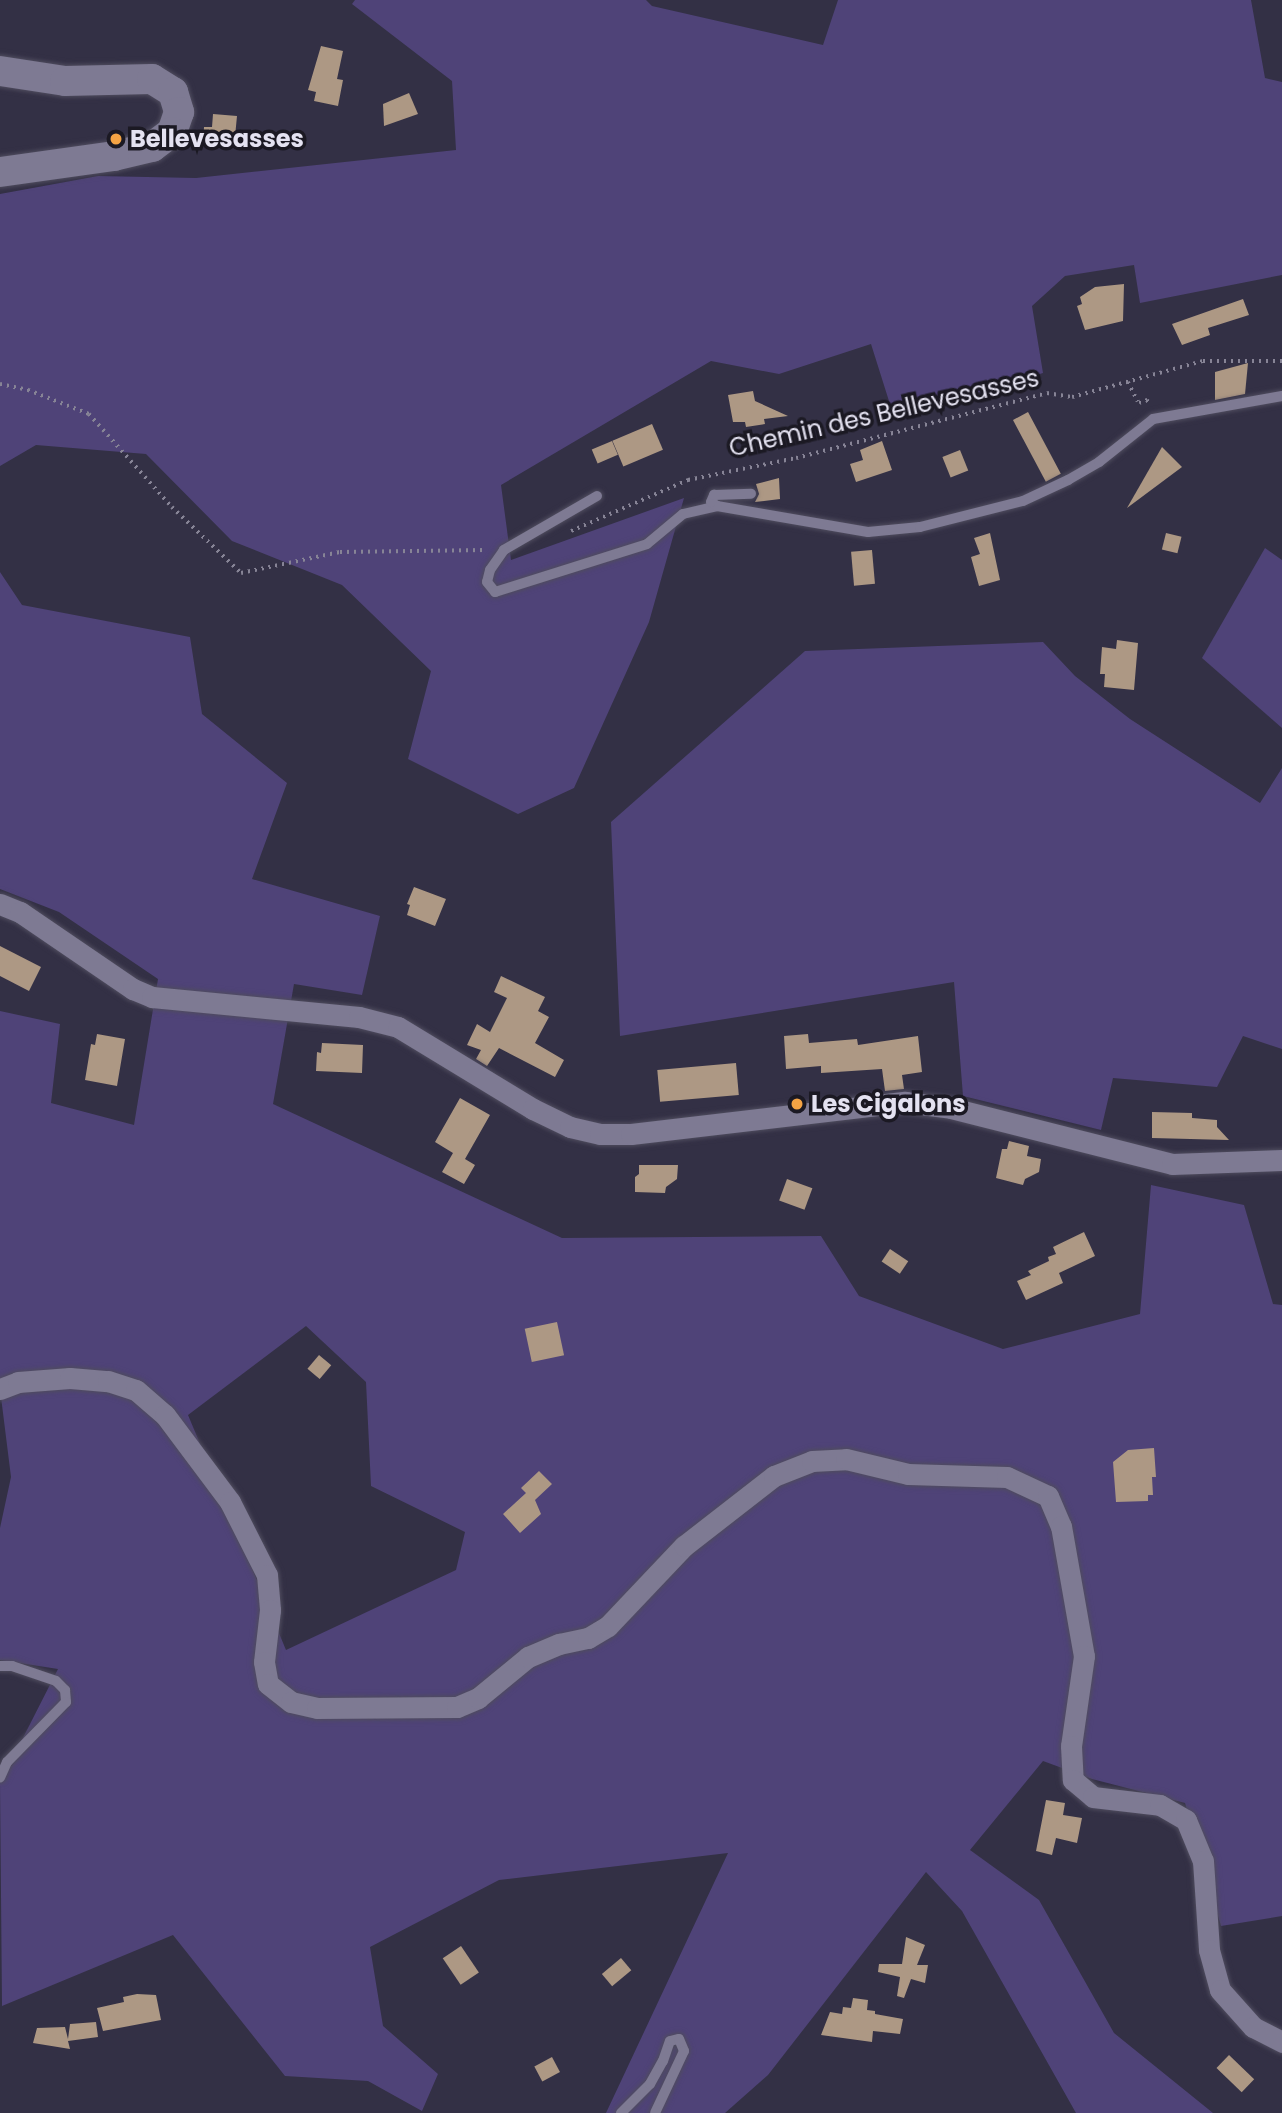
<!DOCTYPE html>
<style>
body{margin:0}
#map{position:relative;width:1282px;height:2113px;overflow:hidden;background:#333045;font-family:Poppins,sans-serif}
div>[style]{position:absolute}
.green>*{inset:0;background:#4f4378}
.building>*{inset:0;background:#ad9884;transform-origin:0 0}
.path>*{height:3.5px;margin-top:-1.75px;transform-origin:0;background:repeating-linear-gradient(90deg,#878496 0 2px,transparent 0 7px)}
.roads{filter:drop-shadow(0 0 2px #4f4c5e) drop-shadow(0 0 2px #4f4c5e)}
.lane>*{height:10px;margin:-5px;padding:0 5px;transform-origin:5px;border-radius:5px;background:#7e7a93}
.street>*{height:21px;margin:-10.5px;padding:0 10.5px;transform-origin:10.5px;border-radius:10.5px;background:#7e7a93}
.secondary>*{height:30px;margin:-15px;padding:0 15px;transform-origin:15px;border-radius:15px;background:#7e7a93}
.dots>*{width:19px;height:19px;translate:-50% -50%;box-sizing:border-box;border:4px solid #1b1923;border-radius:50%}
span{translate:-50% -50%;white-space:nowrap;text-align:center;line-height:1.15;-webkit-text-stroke:7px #1b1923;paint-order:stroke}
.poi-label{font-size:24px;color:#e4e2f1;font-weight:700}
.left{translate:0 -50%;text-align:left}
.street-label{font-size:24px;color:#e4e2f1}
</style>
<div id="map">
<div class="green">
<i style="clip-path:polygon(355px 0,646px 0,652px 6px,823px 45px,838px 0,1251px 0,1265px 78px,1282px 82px,1282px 275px,1140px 303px,1134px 265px,1065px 276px,1032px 306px,1043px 373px,894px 417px,871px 344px,779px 374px,711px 361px,501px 485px,511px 560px,684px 498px,649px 622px,574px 788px,518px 814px,408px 759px,431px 671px,342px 585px,232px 541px,146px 454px,36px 445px,0 466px,0 194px,98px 176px,196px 178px,456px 150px,452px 81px,352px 4px)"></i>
<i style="clip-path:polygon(1265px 548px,1282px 560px,1282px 728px,1202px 658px)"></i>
<i style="clip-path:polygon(evenodd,0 572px,22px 605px,190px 637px,202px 714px,287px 783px,252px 879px,380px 916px,362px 995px,294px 984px,273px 1104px,562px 1238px,821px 1236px,859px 1296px,1003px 1349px,1140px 1314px,1151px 1185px,1244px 1205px,1273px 1304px,1282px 1305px,1282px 1916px,1221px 1926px,1185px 1803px,1092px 1779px,1043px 1761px,970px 1850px,1039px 1900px,1114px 2033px,1213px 2113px,1076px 2113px,962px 1911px,926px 1872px,768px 2075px,725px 2113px,606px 2113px,728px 1853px,499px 1880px,370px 1947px,383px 2026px,438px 2074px,422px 2111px,368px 2081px,285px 2076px,173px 1935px,2px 2006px,0 1783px,58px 1669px,0 1660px,0 1528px,11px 1477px,0 1389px,0 1011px,60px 1024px,51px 1103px,134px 1125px,158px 979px,59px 912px,0 889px,0 572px,306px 1326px,366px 1382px,371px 1486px,465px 1532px,456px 1570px,286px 1650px,188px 1415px,306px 1326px)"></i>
<i style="clip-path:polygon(1043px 642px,1075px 676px,1130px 719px,1260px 803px,1282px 768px,1282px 1049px,1243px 1036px,1217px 1087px,1113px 1078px,1101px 1130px,963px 1096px,954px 982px,620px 1036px,611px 822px,805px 651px)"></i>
</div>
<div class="building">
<i style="clip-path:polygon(321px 46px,343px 51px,337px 79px,343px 80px,338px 106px,314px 101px,316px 92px,308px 90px)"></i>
<i style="clip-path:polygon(409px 93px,418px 114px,384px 126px,383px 104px)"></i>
<i style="clip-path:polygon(213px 114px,237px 116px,234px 147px,203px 144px,204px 127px,212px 127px)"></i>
<i style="clip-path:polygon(1124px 284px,1123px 321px,1085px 330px,1077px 306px,1082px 304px,1080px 297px,1095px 287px)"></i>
<i style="clip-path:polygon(1243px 299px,1249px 315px,1208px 328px,1210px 335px,1182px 345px,1172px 324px)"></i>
<i style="clip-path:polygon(1248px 363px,1245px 394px,1215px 400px,1215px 372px)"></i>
<i style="clip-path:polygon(753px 391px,755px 401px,788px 416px,764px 419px,765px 424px,746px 427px,745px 422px,733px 422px,728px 395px)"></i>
<i style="left:1028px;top:412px;width:70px;height:17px;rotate:62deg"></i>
<i style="left:652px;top:424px;width:28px;height:43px;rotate:67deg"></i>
<i style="left:612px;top:441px;width:15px;height:22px;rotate:67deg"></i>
<i style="clip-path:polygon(882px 441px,892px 470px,856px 482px,850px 464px,863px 460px,860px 450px)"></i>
<i style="clip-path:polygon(1162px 447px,1182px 467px,1127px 508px)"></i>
<i style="left:960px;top:450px;width:22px;height:19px;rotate:68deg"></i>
<i style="clip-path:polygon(779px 478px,780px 499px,755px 502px,759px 494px,756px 484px)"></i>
<i style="clip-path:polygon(990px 533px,1000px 580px,979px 586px,971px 557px,980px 554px,974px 538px)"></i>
<i style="left:1166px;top:533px;width:16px;height:17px;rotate:14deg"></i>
<i style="left:872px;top:550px;width:34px;height:21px;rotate:85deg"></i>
<i style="clip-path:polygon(1117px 640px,1138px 643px,1134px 690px,1104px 687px,1105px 674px,1100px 674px,1102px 647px,1116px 649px)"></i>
<i style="clip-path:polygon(414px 887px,446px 899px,435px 926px,407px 915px,410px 905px,407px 904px)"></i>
<i style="clip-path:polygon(0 946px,41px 967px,29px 991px,0 976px)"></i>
<i style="clip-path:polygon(501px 976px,545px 997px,538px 1011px,549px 1017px,535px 1043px,564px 1060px,555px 1077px,499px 1048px,487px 1066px,476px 1059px,481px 1050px,467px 1045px,477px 1024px,490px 1032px,507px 998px,494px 992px)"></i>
<i style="clip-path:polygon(97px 1034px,125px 1039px,117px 1086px,85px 1080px,91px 1044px,95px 1045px)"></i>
<i style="clip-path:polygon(808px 1034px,809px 1043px,857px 1039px,858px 1045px,918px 1036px,922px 1072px,902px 1075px,904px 1089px,885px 1091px,882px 1069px,821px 1073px,821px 1066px,786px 1069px,784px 1036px)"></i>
<i style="clip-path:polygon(322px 1043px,363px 1045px,362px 1073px,316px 1071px,317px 1052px,321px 1053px)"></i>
<i style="left:736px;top:1063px;width:32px;height:79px;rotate:85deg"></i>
<i style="clip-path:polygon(460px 1098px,490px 1115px,465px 1159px,475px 1165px,464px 1184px,442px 1172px,453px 1153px,435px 1142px)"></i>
<i style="clip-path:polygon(1152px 1112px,1192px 1113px,1192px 1118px,1217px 1120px,1217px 1127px,1229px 1140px,1152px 1138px)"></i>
<i style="clip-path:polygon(1009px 1141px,1029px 1146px,1027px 1156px,1041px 1159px,1039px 1172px,1025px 1179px,1023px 1185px,996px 1178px,1002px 1149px,1007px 1149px)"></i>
<i style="clip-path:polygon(639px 1165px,678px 1165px,677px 1179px,666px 1187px,665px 1193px,635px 1192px,635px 1177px,639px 1174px)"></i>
<i style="left:787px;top:1179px;width:27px;height:23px;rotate:20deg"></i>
<i style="clip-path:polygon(1084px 1232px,1095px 1256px,1059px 1273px,1063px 1283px,1026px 1300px,1017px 1281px,1031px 1275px,1028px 1271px,1049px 1261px,1048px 1257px,1056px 1254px,1053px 1247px)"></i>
<i style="left:890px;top:1249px;width:22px;height:15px;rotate:34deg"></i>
<i style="left:557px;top:1322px;width:34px;height:33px;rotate:78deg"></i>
<i style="left:319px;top:1355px;width:16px;height:18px;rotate:40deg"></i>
<i style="clip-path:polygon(1154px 1448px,1156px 1477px,1152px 1477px,1153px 1495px,1148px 1495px,1148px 1501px,1116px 1502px,1113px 1462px,1128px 1450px)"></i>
<i style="clip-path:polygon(539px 1471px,552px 1484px,535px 1500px,541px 1514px,520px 1533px,503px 1514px,526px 1493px,521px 1488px)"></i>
<i style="clip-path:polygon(1046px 1800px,1065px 1803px,1063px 1815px,1082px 1818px,1077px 1843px,1056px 1838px,1052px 1855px,1036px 1851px)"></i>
<i style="clip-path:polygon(906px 1937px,925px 1945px,917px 1965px,928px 1965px,925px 1983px,911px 1979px,904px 1998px,897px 1996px,900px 1977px,878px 1972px,879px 1964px,902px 1964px)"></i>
<i style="left:461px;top:1946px;width:32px;height:22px;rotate:56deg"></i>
<i style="left:621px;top:1958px;width:16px;height:25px;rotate:50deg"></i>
<i style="clip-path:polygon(137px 1994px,156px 1995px,161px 2020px,103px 2031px,97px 2008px,124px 2002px,123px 1997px)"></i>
<i style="clip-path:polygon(853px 1998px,868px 2000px,867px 2010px,875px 2011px,875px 2014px,903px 2019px,900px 2034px,873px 2031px,872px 2042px,821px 2035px,830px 2012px,842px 2014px,843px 2007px,851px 2008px)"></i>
<i style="clip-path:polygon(96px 2022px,98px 2037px,68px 2041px,70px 2049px,33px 2043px,37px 2028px,65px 2027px,68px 2039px,70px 2024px)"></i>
<i style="left:1229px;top:2055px;width:35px;height:18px;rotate:44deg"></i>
<i style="left:552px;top:2057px;width:17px;height:20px;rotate:62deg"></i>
</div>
<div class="path">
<i style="left:1128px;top:382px;width:22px;rotate:63deg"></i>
<i style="left:0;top:384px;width:29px;rotate:12deg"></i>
<i style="left:28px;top:390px;width:66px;rotate:21.5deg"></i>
<i style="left:89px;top:414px;width:125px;rotate:48.3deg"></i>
<i style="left:172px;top:507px;width:95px;rotate:43.7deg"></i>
<i style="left:241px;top:573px;width:101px;rotate:-12deg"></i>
<i style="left:340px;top:552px;width:146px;rotate:-0.8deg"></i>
<i style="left:1139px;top:403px;width:9px;rotate:-21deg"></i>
<i style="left:1147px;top:400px;width:6px;rotate:51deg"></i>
<i style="left:571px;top:531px;width:128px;rotate:-23.6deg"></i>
<i style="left:688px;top:480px;width:110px;rotate:-11.5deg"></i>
<i style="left:796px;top:458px;width:259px;rotate:-14.5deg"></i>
<i style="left:1047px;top:393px;width:25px;rotate:9deg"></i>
<i style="left:1072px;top:397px;width:136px;rotate:-15.4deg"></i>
<i style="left:1203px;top:361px;width:79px"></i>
</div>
<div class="roads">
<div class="lane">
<i style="left:597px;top:496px;width:108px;rotate:149.9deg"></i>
<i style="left:504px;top:550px;width:24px;rotate:125deg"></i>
<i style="left:490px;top:570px;width:12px;rotate:104deg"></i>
<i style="left:487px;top:582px;width:13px;rotate:51deg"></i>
<i style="left:495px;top:592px;width:159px;rotate:-17.5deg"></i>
<i style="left:647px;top:544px;width:47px;rotate:-39.8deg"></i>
<i style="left:683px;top:514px;width:35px;rotate:-13deg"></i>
<i style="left:717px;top:506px;width:153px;rotate:9.8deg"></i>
<i style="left:868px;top:532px;width:52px;rotate:-5.5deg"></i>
<i style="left:920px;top:527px;width:106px;rotate:-14.2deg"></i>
<i style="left:1023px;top:501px;width:50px;rotate:-25deg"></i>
<i style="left:1068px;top:480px;width:36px;rotate:-30deg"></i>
<i style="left:1099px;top:462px;width:69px;rotate:-38.5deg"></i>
<i style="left:1153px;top:419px;width:131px;rotate:-10.1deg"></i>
<i style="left:717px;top:506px;width:7px;rotate:-146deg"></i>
<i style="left:711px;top:502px;width:8px;rotate:-67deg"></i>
<i style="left:714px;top:495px;width:37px;rotate:-2deg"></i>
<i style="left:0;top:1666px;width:12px"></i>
<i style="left:12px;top:1666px;width:46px;rotate:18.8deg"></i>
<i style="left:56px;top:1681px;width:13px;rotate:45deg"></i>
<i style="left:65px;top:1690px;width:12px;rotate:85deg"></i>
<i style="left:66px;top:1702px;width:84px;rotate:134.5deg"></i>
<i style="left:7px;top:1762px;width:17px;rotate:114deg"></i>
<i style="left:621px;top:2113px;width:41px;rotate:-45deg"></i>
<i style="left:650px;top:2084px;width:26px;rotate:-61deg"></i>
<i style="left:663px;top:2061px;width:21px;rotate:-71deg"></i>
<i style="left:670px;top:2041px;width:9px;rotate:-13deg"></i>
<i style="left:679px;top:2039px;width:13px;rotate:67deg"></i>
<i style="left:684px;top:2051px;width:68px;rotate:115.1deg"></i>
</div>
<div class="street">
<i style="left:0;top:904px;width:22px;rotate:22deg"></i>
<i style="left:20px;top:912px;width:137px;rotate:34.3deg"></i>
<i style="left:133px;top:989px;width:21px;rotate:23deg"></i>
<i style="left:152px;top:997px;width:208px;rotate:5.5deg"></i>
<i style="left:359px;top:1017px;width:40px;rotate:14.4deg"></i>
<i style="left:398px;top:1027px;width:158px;rotate:31.3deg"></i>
<i style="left:533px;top:1109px;width:41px;rotate:25.9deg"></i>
<i style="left:570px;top:1127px;width:31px;rotate:13deg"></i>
<i style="left:600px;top:1134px;width:31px"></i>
<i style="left:631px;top:1134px;width:276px;rotate:-6.7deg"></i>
<i style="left:905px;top:1102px;width:46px;rotate:7.4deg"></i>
<i style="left:951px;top:1108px;width:228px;rotate:14.2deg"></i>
<i style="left:1172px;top:1164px;width:110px;rotate:-2.1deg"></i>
<i style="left:0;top:1389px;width:19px;rotate:-21deg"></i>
<i style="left:18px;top:1382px;width:52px;rotate:-4.4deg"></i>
<i style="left:70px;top:1378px;width:38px;rotate:5deg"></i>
<i style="left:108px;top:1381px;width:29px;rotate:18deg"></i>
<i style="left:136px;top:1390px;width:38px;rotate:41deg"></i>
<i style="left:165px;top:1415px;width:109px;rotate:53.2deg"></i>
<i style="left:230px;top:1502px;width:82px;rotate:63.1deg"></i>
<i style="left:267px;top:1575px;width:35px;rotate:85deg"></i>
<i style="left:270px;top:1610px;width:52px;rotate:96.6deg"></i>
<i style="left:264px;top:1662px;width:22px;rotate:80deg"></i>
<i style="left:268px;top:1684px;width:29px;rotate:38deg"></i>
<i style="left:291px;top:1702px;width:27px;rotate:13deg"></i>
<i style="left:317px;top:1708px;width:140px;rotate:-0.4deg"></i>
<i style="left:457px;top:1707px;width:23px;rotate:-23deg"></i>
<i style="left:478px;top:1698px;width:65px;rotate:-39.4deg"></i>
<i style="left:528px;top:1657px;width:34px;rotate:-23deg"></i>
<i style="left:559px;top:1644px;width:30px;rotate:-12deg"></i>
<i style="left:588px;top:1638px;width:23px;rotate:-31deg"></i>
<i style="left:608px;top:1626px;width:110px;rotate:-46.5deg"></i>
<i style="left:684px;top:1546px;width:114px;rotate:-37.9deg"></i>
<i style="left:774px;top:1476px;width:41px;rotate:-21.5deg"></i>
<i style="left:812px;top:1461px;width:34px;rotate:-3deg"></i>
<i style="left:846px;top:1459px;width:64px;rotate:13.6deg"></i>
<i style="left:908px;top:1474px;width:99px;rotate:1.7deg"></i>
<i style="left:1007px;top:1477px;width:45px;rotate:24.9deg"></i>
<i style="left:1048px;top:1496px;width:33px;rotate:67deg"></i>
<i style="left:1061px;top:1526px;width:132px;rotate:80deg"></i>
<i style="left:1084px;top:1656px;width:91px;rotate:98.2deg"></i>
<i style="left:1071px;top:1746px;width:34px;rotate:87deg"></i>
<i style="left:1073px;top:1780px;width:26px;rotate:40deg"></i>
<i style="left:1093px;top:1797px;width:67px;rotate:6.8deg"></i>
<i style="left:1160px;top:1805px;width:30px;rotate:30deg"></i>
<i style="left:1186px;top:1820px;width:44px;rotate:67.5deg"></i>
<i style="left:1203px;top:1861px;width:89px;rotate:86.1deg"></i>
<i style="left:1209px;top:1950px;width:41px;rotate:74.6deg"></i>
<i style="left:1220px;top:1990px;width:50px;rotate:48.3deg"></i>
<i style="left:1253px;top:2027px;width:33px;rotate:27deg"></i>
</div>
<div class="secondary">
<i style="left:0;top:71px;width:66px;rotate:8.7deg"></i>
<i style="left:65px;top:81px;width:87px;rotate:-1.3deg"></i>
<i style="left:152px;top:79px;width:25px;rotate:32deg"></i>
<i style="left:173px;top:92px;width:21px;rotate:73deg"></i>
<i style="left:179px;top:112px;width:21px;rotate:109deg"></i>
<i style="left:172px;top:132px;width:25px;rotate:143deg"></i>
<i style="left:152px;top:147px;width:39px;rotate:167deg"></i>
<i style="left:114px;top:156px;width:115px;rotate:172deg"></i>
</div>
</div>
<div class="dots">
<i style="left:116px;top:139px;background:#f4a344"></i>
<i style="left:797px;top:1104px;background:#f4a344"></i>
</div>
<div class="poi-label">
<span class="left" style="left:130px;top:139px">Bellevesasses</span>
<span class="left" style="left:811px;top:1104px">Les Cigalons</span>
</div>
<div class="street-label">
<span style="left:884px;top:413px;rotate:-13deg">Chemin des Bellevesasses</span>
</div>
</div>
